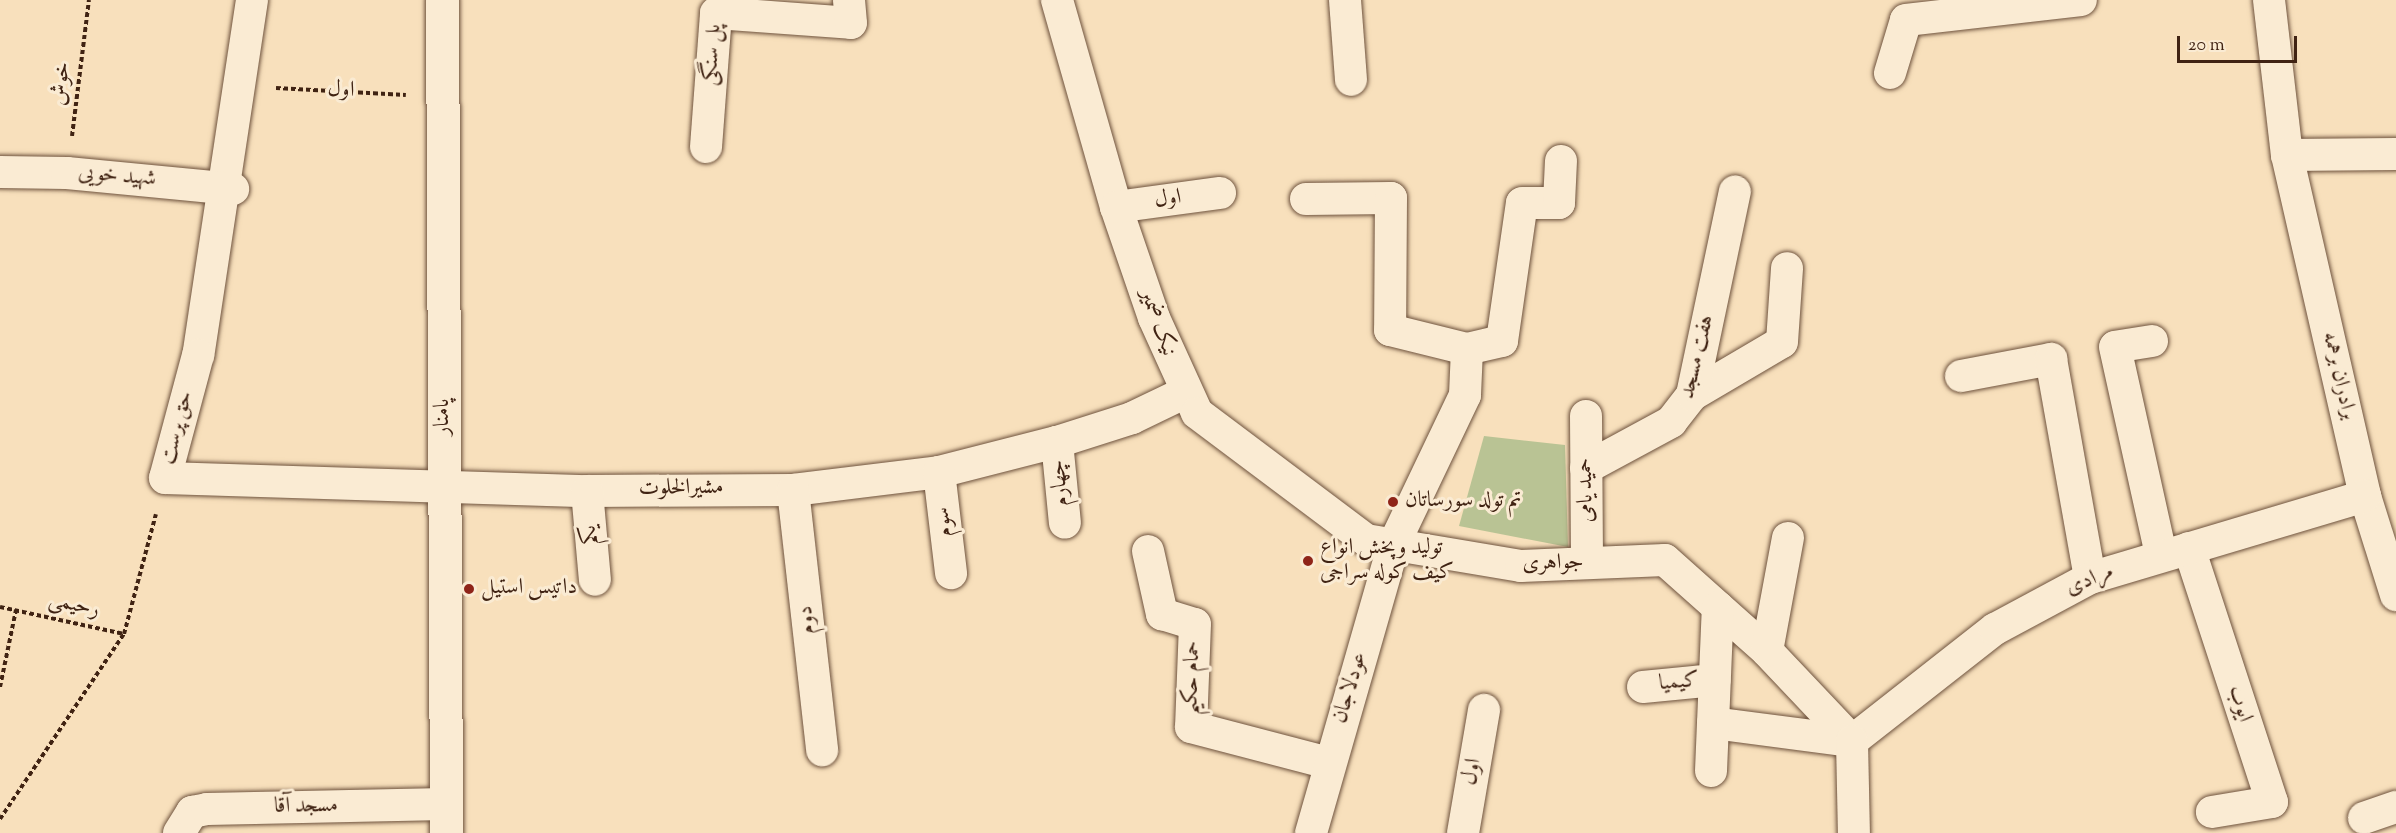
<!DOCTYPE html>
<meta charset="utf-8">
<style>
body{margin:0}
#map{position:relative;width:2396px;height:833px;overflow:hidden;background:#f8e0bc;font-family:"Sorts Mill Goudy",Amiri,serif}
div>[style]{position:absolute}
.green>*{inset:0;background:#b9c394}
.path>*{height:4px;margin-top:-2px;transform-origin:0;background:repeating-linear-gradient(90deg,#402313 0 4.5px,transparent 0 7.5px)}
.roads{filter:drop-shadow(0 0 2px #6e523d) drop-shadow(0 0 2px #6e523d)}
.street>*{height:32px;margin:-16px;padding:0 16px;transform-origin:16px;border-radius:16px;background:#faebd3}
.secondary>*{height:33px;margin:-16.5px;padding:0 16.5px;transform-origin:16.5px;border-radius:16.5px;background:#faebd3}
.dots>*{width:16px;height:16px;translate:-50% -50%;box-sizing:border-box;border:3px solid #faebd3;border-radius:50%}
span{translate:-50% -50%;white-space:nowrap;text-align:center;line-height:1.15;-webkit-text-stroke:6px #faebd3;paint-order:stroke}
.street-label{font-size:22px;color:#402313}
.poi-label{font-size:22px;color:#402313}
.left{translate:0 -50%;text-align:left}
.scale{position:absolute;left:2177px;top:36px;width:120px;height:27px;box-sizing:border-box;border:3px solid #402313;border-top:0;padding-left:8px;font-size:18px;line-height:21px;white-space:nowrap;color:#402313;-webkit-text-stroke:4px #faebd3;paint-order:stroke}
</style>
<div id="map">
<div class="green">
<i style="clip-path:polygon(1484px 436px,1565px 445px,1568px 547px,1459px 526px)"></i>
</div>
<div class="path">
<i style="left:276px;top:88px;width:130px;rotate:3.1deg"></i>
<i style="left:72px;top:136px;width:137px;rotate:-82.9deg"></i>
<i style="left:0;top:607px;width:127px;rotate:12.3deg"></i>
<i style="left:0;top:687px;width:79px;rotate:-78.3deg"></i>
<i style="left:0;top:819px;width:223px;rotate:-56.2deg"></i>
<i style="left:124px;top:634px;width:124px;rotate:-75.1deg"></i>
</div>
<div class="roads">
<div class="street">
<i style="left:252px;top:0;width:359px;rotate:98.6deg"></i>
<i style="left:198px;top:355px;width:127px;rotate:105deg"></i>
<i style="left:165px;top:478px;width:422px;rotate:1.8deg"></i>
<i style="left:587px;top:491px;width:206px;rotate:-0.3deg"></i>
<i style="left:793px;top:490px;width:147px;rotate:-7deg"></i>
<i style="left:939px;top:472px;width:122px;rotate:-14.3deg"></i>
<i style="left:1057px;top:442px;width:79px;rotate:-17.7deg"></i>
<i style="left:1132px;top:418px;width:58px;rotate:-25.7deg"></i>
<i style="left:1057px;top:0;width:215px;rotate:74.1deg"></i>
<i style="left:1116px;top:207px;width:117px;rotate:71.1deg"></i>
<i style="left:1154px;top:318px;width:104px;rotate:65.6deg"></i>
<i style="left:1197px;top:413px;width:211px;rotate:36.9deg"></i>
<i style="left:1366px;top:540px;width:157px;rotate:9.5deg"></i>
<i style="left:1521px;top:566px;width:144px;rotate:-2.4deg"></i>
<i style="left:1665px;top:560px;width:137px;rotate:41.7deg"></i>
<i style="left:1767px;top:651px;width:124px;rotate:46.6deg"></i>
<i style="left:1345px;top:0;width:80px;rotate:85.7deg"></i>
<i style="left:2269px;top:0;width:156px;rotate:83.4deg"></i>
<i style="left:2287px;top:155px;width:350px;rotate:77.1deg"></i>
<i style="left:2365px;top:496px;width:104px;rotate:72.6deg"></i>
<i style="left:1890px;top:73px;width:55px;rotate:-73.2deg"></i>
<i style="left:1906px;top:20px;width:176px;rotate:-6.5deg"></i>
<i style="left:706px;top:147px;width:134px;rotate:-85.7deg"></i>
<i style="left:716px;top:13px;width:135px;rotate:4.2deg"></i>
<i style="left:851px;top:23px;width:23px;rotate:-95deg"></i>
<i style="left:2287px;top:155px;width:109px;rotate:-0.5deg"></i>
<i style="left:0;top:172px;width:67px;rotate:0.9deg"></i>
<i style="left:67px;top:173px;width:167px;rotate:5.5deg"></i>
<i style="left:1306px;top:199px;width:85px;rotate:-0.7deg"></i>
<i style="left:1391px;top:198px;width:132px;rotate:90.4deg"></i>
<i style="left:1390px;top:330px;width:79px;rotate:13.9deg"></i>
<i style="left:1467px;top:349px;width:36px;rotate:-13deg"></i>
<i style="left:1502px;top:341px;width:139px;rotate:-81.8deg"></i>
<i style="left:1522px;top:203px;width:37px"></i>
<i style="left:1559px;top:203px;width:42px;rotate:-87.3deg"></i>
<i style="left:1116px;top:207px;width:105px;rotate:-7.7deg"></i>
<i style="left:2152px;top:341px;width:37px;rotate:171deg"></i>
<i style="left:2115px;top:347px;width:213px;rotate:77.5deg"></i>
<i style="left:1961px;top:376px;width:92px;rotate:-10.7deg"></i>
<i style="left:2051px;top:359px;width:222px;rotate:79.9deg"></i>
<i style="left:1692px;top:395px;width:104px;rotate:-30.5deg"></i>
<i style="left:1782px;top:342px;width:74px;rotate:-86.1deg"></i>
<i style="left:1586px;top:416px;width:147px;rotate:89.6deg"></i>
<i style="left:1057px;top:442px;width:81px;rotate:84.4deg"></i>
<i style="left:1586px;top:468px;width:97px;rotate:-28.4deg"></i>
<i style="left:1671px;top:422px;width:34px;rotate:-52deg"></i>
<i style="left:1692px;top:395px;width:208px;rotate:-78.1deg"></i>
<i style="left:939px;top:472px;width:102px;rotate:83.2deg"></i>
<i style="left:793px;top:490px;width:262px;rotate:83.6deg"></i>
<i style="left:587px;top:491px;width:89px;rotate:84.9deg"></i>
<i style="left:2189px;top:548px;width:267px;rotate:71.9deg"></i>
<i style="left:2272px;top:802px;width:61px;rotate:170.5deg"></i>
<i style="left:1148px;top:551px;width:65px;rotate:77.5deg"></i>
<i style="left:1162px;top:614px;width:34px;rotate:17deg"></i>
<i style="left:1195px;top:624px;width:103px;rotate:92.2deg"></i>
<i style="left:1191px;top:727px;width:142px;rotate:14.7deg"></i>
<i style="left:1767px;top:651px;width:115px;rotate:-79.5deg"></i>
<i style="left:1643px;top:687px;width:72px;rotate:-5.6deg"></i>
<i style="left:1713px;top:723px;width:140px;rotate:7.4deg"></i>
<i style="left:1852px;top:741px;width:182px;rotate:-38.1deg"></i>
<i style="left:1995px;top:629px;width:108px;rotate:-28.2deg"></i>
<i style="left:2090px;top:578px;width:287px;rotate:-16.6deg"></i>
<i style="left:1852px;top:741px;width:92px;rotate:88.8deg"></i>
<i style="left:1711px;top:771px;width:164px;rotate:-87.6deg"></i>
<i style="left:2364px;top:818px;width:34px;rotate:-19deg"></i>
<i style="left:179px;top:833px;width:25px;rotate:-58deg"></i>
<i style="left:192px;top:812px;width:15px;rotate:-11deg"></i>
<i style="left:207px;top:809px;width:238px;rotate:-1.2deg"></i>
<i style="left:1311px;top:833px;width:301px;rotate:-74deg"></i>
<i style="left:1394px;top:544px;width:165px;rotate:-64.5deg"></i>
<i style="left:1465px;top:395px;width:46px;rotate:-87.5deg"></i>
<i style="left:1463px;top:833px;width:125px;rotate:-80.3deg"></i>
</div>
<div class="secondary">
<i style="left:442px;top:0;width:833px;rotate:89.72deg"></i>
</div>
</div>
<div class="dots">
<i style="left:1393px;top:502px;background:#8f2418"></i>
<i style="left:1308px;top:561px;background:#8f2418"></i>
<i style="left:469px;top:589px;background:#8f2418"></i>
</div>
<div class="street-label">
<span style="left:713px;top:55px;rotate:-86deg">پل سنگی</span>
<span style="left:62px;top:84px;rotate:-83deg">خوش</span>
<span style="left:341px;top:91px;rotate:3deg">اول</span>
<span style="left:117px;top:177px;rotate:5deg">شهید خویی</span>
<span style="left:1168px;top:200px;rotate:-8deg">اول</span>
<span style="left:1157px;top:323px;rotate:70deg">نیک ضمیر</span>
<span style="left:1698px;top:357px;rotate:-76deg">هفت مسجد</span>
<span style="left:2338px;top:376px;rotate:77deg">برادران برهمه</span>
<span style="left:444px;top:417px;rotate:-90deg">پامنار</span>
<span style="left:178px;top:428px;rotate:-75deg">حق پرست</span>
<span style="left:1061px;top:483px;rotate:-96deg">چهارم</span>
<span style="left:681px;top:489px;rotate:-1deg">مشیرالخلوت</span>
<span style="left:1587px;top:490px;rotate:-91deg">حمید یامی</span>
<span style="left:945px;top:522px;rotate:-97deg">سوم</span>
<span style="left:591px;top:535px;rotate:-95deg">یکم</span>
<span style="left:1553px;top:564px;rotate:-1deg">جواهری</span>
<span style="left:2090px;top:581px;rotate:-23deg">مرادی</span>
<span style="left:74px;top:606px;rotate:13deg">رحیمی</span>
<span style="left:808px;top:620px;rotate:-96deg">دوم</span>
<span style="left:1193px;top:678px;rotate:-88deg">حمام حکیم</span>
<span style="left:1679px;top:683px;rotate:-5deg">کیمیا</span>
<span style="left:1351px;top:688px;rotate:-73deg">عودلاجان</span>
<span style="left:2239px;top:704px;rotate:72deg">ایوب</span>
<span style="left:1473px;top:772px;rotate:-80deg">اول</span>
<span style="left:306px;top:807px;rotate:-1deg">مسجد آقا</span>
</div>
<div class="poi-label">
<span class="left" style="left:1405px;top:502px">تم تولد سورساتان</span>
<span class="left" style="left:1320px;top:561px">تولید وپخش انواع<br>کیف کوله سراجی</span>
<span class="left" style="left:481px;top:589px">داتیس استیل</span>
</div>
<div class="scale">20 m</div>
</div>
